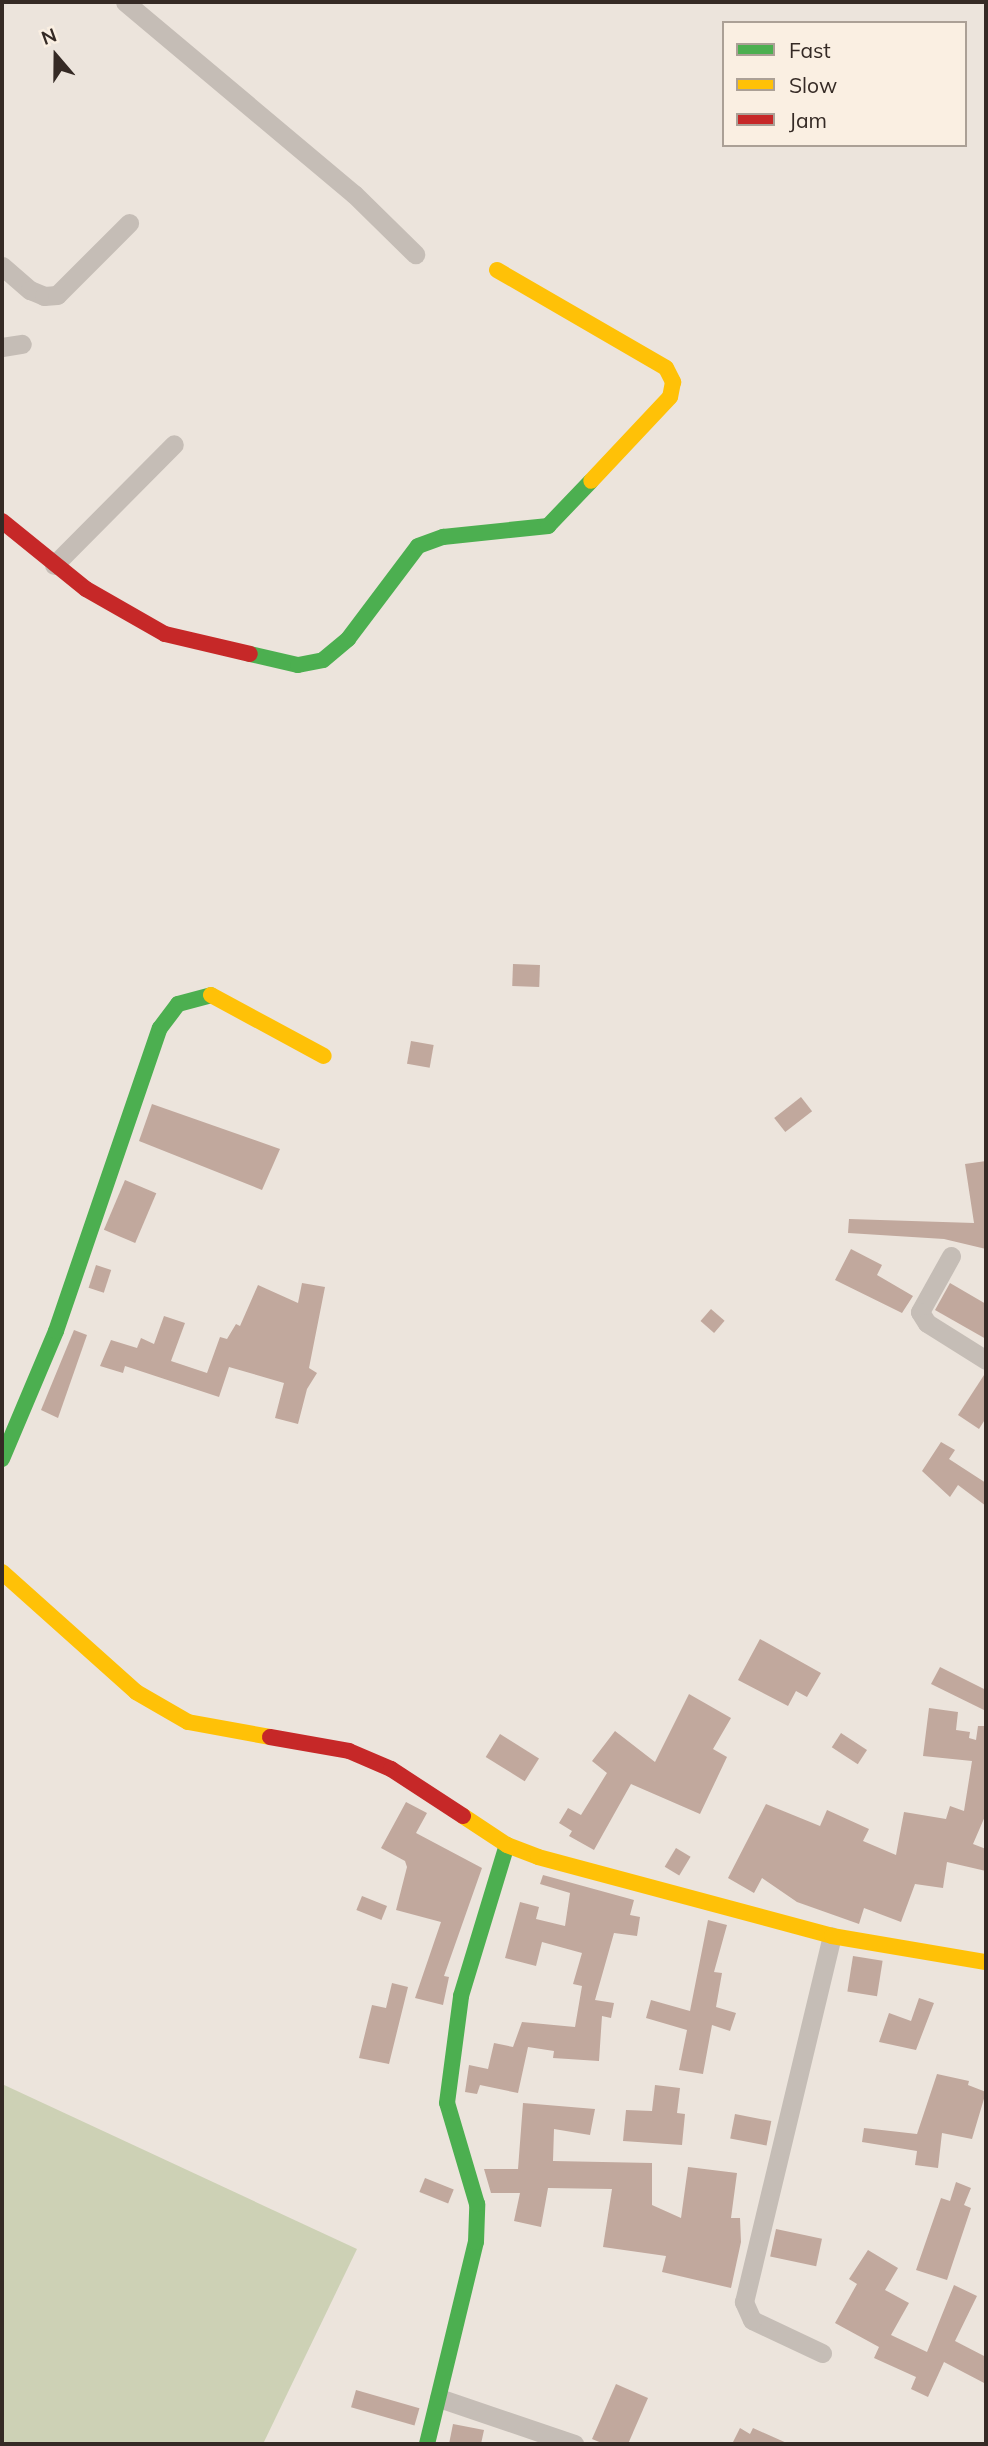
<!DOCTYPE html>
<style>
body{margin:0}
#map{position:relative;width:988px;height:2446px;overflow:hidden;background:#ece4dc;font-family:Mulish,sans-serif}
div>[style]{position:absolute}
.green>*{inset:0;background:#cdd1b5}
.building>*{inset:0;background:#c1a89d;transform-origin:0 0}
.street>*{height:19px;margin:-9.5px;padding:0 9.5px;transform-origin:9.5px;border-radius:9.5px;background:#c5bdb6}
.fast>*{height:16px;margin:-8px;padding:0 8px;transform-origin:8px;border-radius:8px;background:#4caf50}
.slow>*{height:16px;margin:-8px;padding:0 8px;transform-origin:8px;border-radius:8px;background:#ffc107}
.jam>*{height:16px;margin:-8px;padding:0 8px;transform-origin:8px;border-radius:8px;background:#c62828}
span{translate:-50% -50%;white-space:nowrap;text-align:center;line-height:1.15;-webkit-text-stroke:7px #faefe2;paint-order:stroke}
.frame{position:absolute;inset:0;border:4px solid #352a25;pointer-events:none}
.legend{position:absolute;left:722px;top:21px;width:245px;height:126px;box-sizing:border-box;background:#faefe2;border:2px solid #aba096;margin:0;padding:9px 12px;list-style:none;font-size:21px;color:#352a25}
.legend li{display:flex;align-items:center;gap:14px;height:35px}
.legend b{width:35px;border:2px solid #aba096}
.north{position:absolute;left:21px;top:21px;width:70px;height:70px;-webkit-text-stroke:5px #faefe2;paint-order:stroke;rotate:340deg;font-size:19px;font-weight:700;line-height:28px;text-align:center;color:#352a25}
.north::after{content:'';display:block;margin:auto;width:24px;height:32px;background:#352a25;clip-path:polygon(50% 0,100% 100%,50% 72%,0 100%)}
</style>
<div id="map">
<div class="green">
<i style="clip-path:polygon(2px 2084px,357px 2249px,263px 2444px,2px 2444px)"></i>
</div>
<div class="building">
<i style="left:513px;top:964px;width:27px;height:22px;rotate:2deg"></i>
<i style="left:411px;top:1041px;width:23px;height:23px;rotate:10deg"></i>
<i style="left:801px;top:1097px;width:18px;height:34px;rotate:52deg"></i>
<i style="clip-path:polygon(152px 1104px,280px 1149px,262px 1190px,139px 1141px)"></i>
<i style="clip-path:polygon(986px 1161px,986px 1249px,944px 1239px,848px 1233px,849px 1219px,974px 1223px,965px 1164px)"></i>
<i style="left:125px;top:1180px;width:34px;height:54px;rotate:23deg"></i>
<i style="clip-path:polygon(851px 1249px,882px 1265px,877px 1275px,913px 1296px,902px 1313px,835px 1280px)"></i>
<i style="left:96px;top:1265px;width:16px;height:24px;rotate:18deg"></i>
<i style="clip-path:polygon(302px 1283px,325px 1287px,309px 1368px,317px 1373px,307px 1389px,298px 1424px,275px 1418px,284px 1383px,229px 1367px,219px 1397px,125px 1366px,123px 1373px,100px 1366px,111px 1340px,137px 1348px,141px 1338px,154px 1344px,164px 1316px,185px 1323px,171px 1361px,207px 1373px,220px 1337px,227px 1339px,236px 1324px,240px 1326px,258px 1285px,298px 1303px)"></i>
<i style="clip-path:polygon(950px 1283px,986px 1304px,986px 1339px,935px 1310px)"></i>
<i style="left:711px;top:1309px;width:18px;height:16px;rotate:41deg"></i>
<i style="clip-path:polygon(74px 1330px,87px 1335px,58px 1418px,41px 1410px)"></i>
<i style="clip-path:polygon(986px 1372px,986px 1418px,979px 1429px,958px 1415px)"></i>
<i style="clip-path:polygon(941px 1442px,955px 1450px,949px 1459px,986px 1483px,986px 1506px,958px 1485px,950px 1497px,922px 1471px)"></i>
<i style="clip-path:polygon(760px 1639px,821px 1673px,807px 1697px,796px 1691px,788px 1706px,738px 1680px)"></i>
<i style="clip-path:polygon(940px 1667px,986px 1690px,986px 1711px,931px 1684px)"></i>
<i style="clip-path:polygon(689px 1694px,731px 1718px,713px 1749px,727px 1757px,700px 1814px,631px 1784px,594px 1850px,569px 1836px,572px 1831px,559px 1823px,568px 1808px,581px 1815px,607px 1773px,592px 1761px,615px 1731px,655px 1762px)"></i>
<i style="clip-path:polygon(929px 1708px,958px 1712px,956px 1730px,970px 1732px,969px 1738px,976px 1740px,978px 1726px,986px 1726px,986px 1814px,973px 1844px,986px 1849px,986px 1871px,947px 1862px,943px 1888px,915px 1884px,901px 1922px,864px 1908px,859px 1924px,797px 1902px,762px 1878px,754px 1893px,728px 1878px,766px 1804px,820px 1826px,827px 1810px,869px 1829px,863px 1841px,896px 1855px,904px 1812px,946px 1819px,950px 1806px,964px 1811px,972px 1761px,923px 1756px)"></i>
<i style="left:841px;top:1733px;width:31px;height:17px;rotate:33deg"></i>
<i style="left:500px;top:1734px;width:46px;height:27px;rotate:32deg"></i>
<i style="clip-path:polygon(406px 1802px,427px 1813px,416px 1833px,482px 1868px,444px 1976px,449px 1977px,443px 2005px,415px 1998px,441px 1922px,396px 1910px,407px 1867px,405px 1861px,381px 1848px)"></i>
<i style="left:676px;top:1848px;width:17px;height:22px;rotate:31deg"></i>
<i style="clip-path:polygon(543px 1875px,634px 1900px,630px 1915px,640px 1917px,637px 1936px,614px 1933px,595px 2000px,614px 2003px,611px 2018px,602px 2016px,599px 2061px,553px 2058px,554px 2051px,528px 2047px,518px 2093px,480px 2085px,477px 2094px,465px 2092px,469px 2065px,488px 2069px,494px 2043px,513px 2047px,522px 2022px,575px 2027px,582px 1986px,573px 1984px,582px 1953px,542px 1942px,536px 1966px,505px 1958px,520px 1902px,539px 1907px,536px 1919px,565px 1926px,570px 1893px,540px 1884px)"></i>
<i style="left:362px;top:1896px;width:27px;height:15px;rotate:22deg"></i>
<i style="clip-path:polygon(708px 1920px,727px 1925px,714px 1972px,722px 1973px,716px 2007px,736px 2013px,730px 2031px,712px 2025px,703px 2074px,679px 2070px,687px 2030px,646px 2018px,651px 2000px,690px 2011px)"></i>
<i style="left:853px;top:1956px;width:30px;height:36px;rotate:9deg"></i>
<i style="clip-path:polygon(392px 1983px,408px 1987px,389px 2064px,359px 2058px,372px 2005px,386px 2008px)"></i>
<i style="clip-path:polygon(919px 1998px,934px 2003px,916px 2050px,879px 2042px,889px 2013px,911px 2021px)"></i>
<i style="clip-path:polygon(937px 2074px,969px 2081px,968px 2085px,986px 2092px,972px 2139px,942px 2133px,938px 2168px,915px 2165px,917px 2151px,862px 2142px,864px 2128px,917px 2134px)"></i>
<i style="clip-path:polygon(655px 2085px,680px 2088px,677px 2113px,685px 2114px,682px 2145px,623px 2141px,626px 2110px,652px 2111px)"></i>
<i style="clip-path:polygon(523px 2103px,595px 2109px,590px 2135px,554px 2129px,553px 2161px,652px 2163px,652px 2205px,681px 2218px,688px 2167px,737px 2173px,731px 2218px,740px 2218px,741px 2242px,731px 2288px,662px 2272px,666px 2256px,603px 2247px,612px 2189px,548px 2188px,541px 2227px,514px 2221px,520px 2193px,491px 2193px,484px 2169px,518px 2169px)"></i>
<i style="left:735px;top:2114px;width:37px;height:25px;rotate:11deg"></i>
<i style="left:425px;top:2178px;width:31px;height:15px;rotate:22deg"></i>
<i style="clip-path:polygon(956px 2182px,971px 2188px,964px 2205px,971px 2208px,947px 2280px,916px 2270px,941px 2198px,950px 2201px)"></i>
<i style="left:776px;top:2229px;width:47px;height:28px;rotate:12deg"></i>
<i style="clip-path:polygon(868px 2250px,898px 2268px,885px 2290px,909px 2303px,891px 2335px,927px 2352px,954px 2285px,977px 2296px,955px 2341px,986px 2357px,986px 2384px,944px 2362px,928px 2397px,911px 2389px,916px 2377px,874px 2358px,879px 2347px,835px 2323px,857px 2284px,849px 2279px)"></i>
<i style="clip-path:polygon(616px 2384px,648px 2398px,628px 2444px,604px 2444px,592px 2439px)"></i>
<i style="left:356px;top:2390px;width:66px;height:18px;rotate:16deg"></i>
<i style="clip-path:polygon(453px 2424px,484px 2430px,481px 2444px,449px 2444px)"></i>
<i style="clip-path:polygon(740px 2428px,750px 2434px,753px 2428px,789px 2444px,732px 2444px)"></i>
</div>
<div class="street">
<i style="left:125px;top:2px;width:299px;rotate:40deg"></i>
<i style="left:354px;top:194px;width:86px;rotate:44.5deg"></i>
<i style="left:2px;top:266px;width:37px;rotate:41deg"></i>
<i style="left:30px;top:290px;width:15px;rotate:23deg"></i>
<i style="left:44px;top:296px;width:13px;rotate:-4deg"></i>
<i style="left:57px;top:295px;width:102px;rotate:-45deg"></i>
<i style="left:2px;top:347px;width:20px;rotate:-9deg"></i>
<i style="left:54px;top:565px;width:170px;rotate:-45.2deg"></i>
<i style="left:951px;top:1256px;width:64px;rotate:119deg"></i>
<i style="left:920px;top:1312px;width:13px;rotate:58deg"></i>
<i style="left:927px;top:1323px;width:70px;rotate:32.1deg"></i>
<i style="left:822px;top:2353px;width:77px;rotate:-154.8deg"></i>
<i style="left:752px;top:2320px;width:20px;rotate:-114deg"></i>
<i style="left:744px;top:2302px;width:376px;rotate:-76.5deg"></i>
<i style="left:439px;top:2398px;width:143px;rotate:18.8deg"></i>
</div>
<div class="fast">
<i style="left:250px;top:654px;width:49px;rotate:12.9deg"></i>
<i style="left:298px;top:665px;width:25px;rotate:-11deg"></i>
<i style="left:323px;top:660px;width:33px;rotate:-40deg"></i>
<i style="left:348px;top:639px;width:116px;rotate:-53deg"></i>
<i style="left:418px;top:546px;width:27px;rotate:-20deg"></i>
<i style="left:443px;top:537px;width:106px;rotate:-6deg"></i>
<i style="left:548px;top:526px;width:62px;rotate:-46.3deg"></i>
<i style="left:2px;top:1459px;width:139px;rotate:-67.1deg"></i>
<i style="left:56px;top:1331px;width:320px;rotate:-71.1deg"></i>
<i style="left:160px;top:1028px;width:30px;rotate:-53deg"></i>
<i style="left:178px;top:1004px;width:34px;rotate:-15deg"></i>
<i style="left:427px;top:2444px;width:208px;rotate:-76.4deg"></i>
<i style="left:476px;top:2242px;width:38px;rotate:-88deg"></i>
<i style="left:477px;top:2204px;width:105px;rotate:-106.5deg"></i>
<i style="left:447px;top:2103px;width:108px;rotate:-82.5deg"></i>
<i style="left:461px;top:1996px;width:158px;rotate:-73.1deg"></i>
</div>
<div class="slow">
<i style="left:497px;top:270px;width:195px;rotate:30.1deg"></i>
<i style="left:666px;top:368px;width:16px;rotate:63deg"></i>
<i style="left:673px;top:382px;width:15px;rotate:101deg"></i>
<i style="left:670px;top:397px;width:115px;rotate:133.2deg"></i>
<i style="left:211px;top:995px;width:128px;rotate:28.4deg"></i>
<i style="left:2px;top:1572px;width:180px;rotate:41.8deg"></i>
<i style="left:136px;top:1692px;width:60px;rotate:30deg"></i>
<i style="left:188px;top:1722px;width:83px;rotate:10.4deg"></i>
<i style="left:463px;top:1816px;width:53px;rotate:33.4deg"></i>
<i style="left:507px;top:1845px;width:33px;rotate:21deg"></i>
<i style="left:538px;top:1857px;width:304px;rotate:15deg"></i>
<i style="left:832px;top:1936px;width:156px;rotate:9.6deg"></i>
</div>
<div class="jam">
<i style="left:2px;top:521px;width:108px;rotate:39deg"></i>
<i style="left:86px;top:589px;width:91px;rotate:29.7deg"></i>
<i style="left:165px;top:634px;width:87px;rotate:13.2deg"></i>
<i style="left:270px;top:1737px;width:80px;rotate:10deg"></i>
<i style="left:349px;top:1751px;width:46px;rotate:23.2deg"></i>
<i style="left:391px;top:1769px;width:86px;rotate:33.1deg"></i>
</div>
<div class="frame"></div>
<ul class="legend">
<li><b style="height:9px;background:#4caf50"></b>Fast</li>
<li><b style="height:9px;background:#ffc107"></b>Slow</li>
<li><b style="height:9px;background:#c62828"></b>Jam</li>
</ul>
<div class="north">N</div>
</div>
